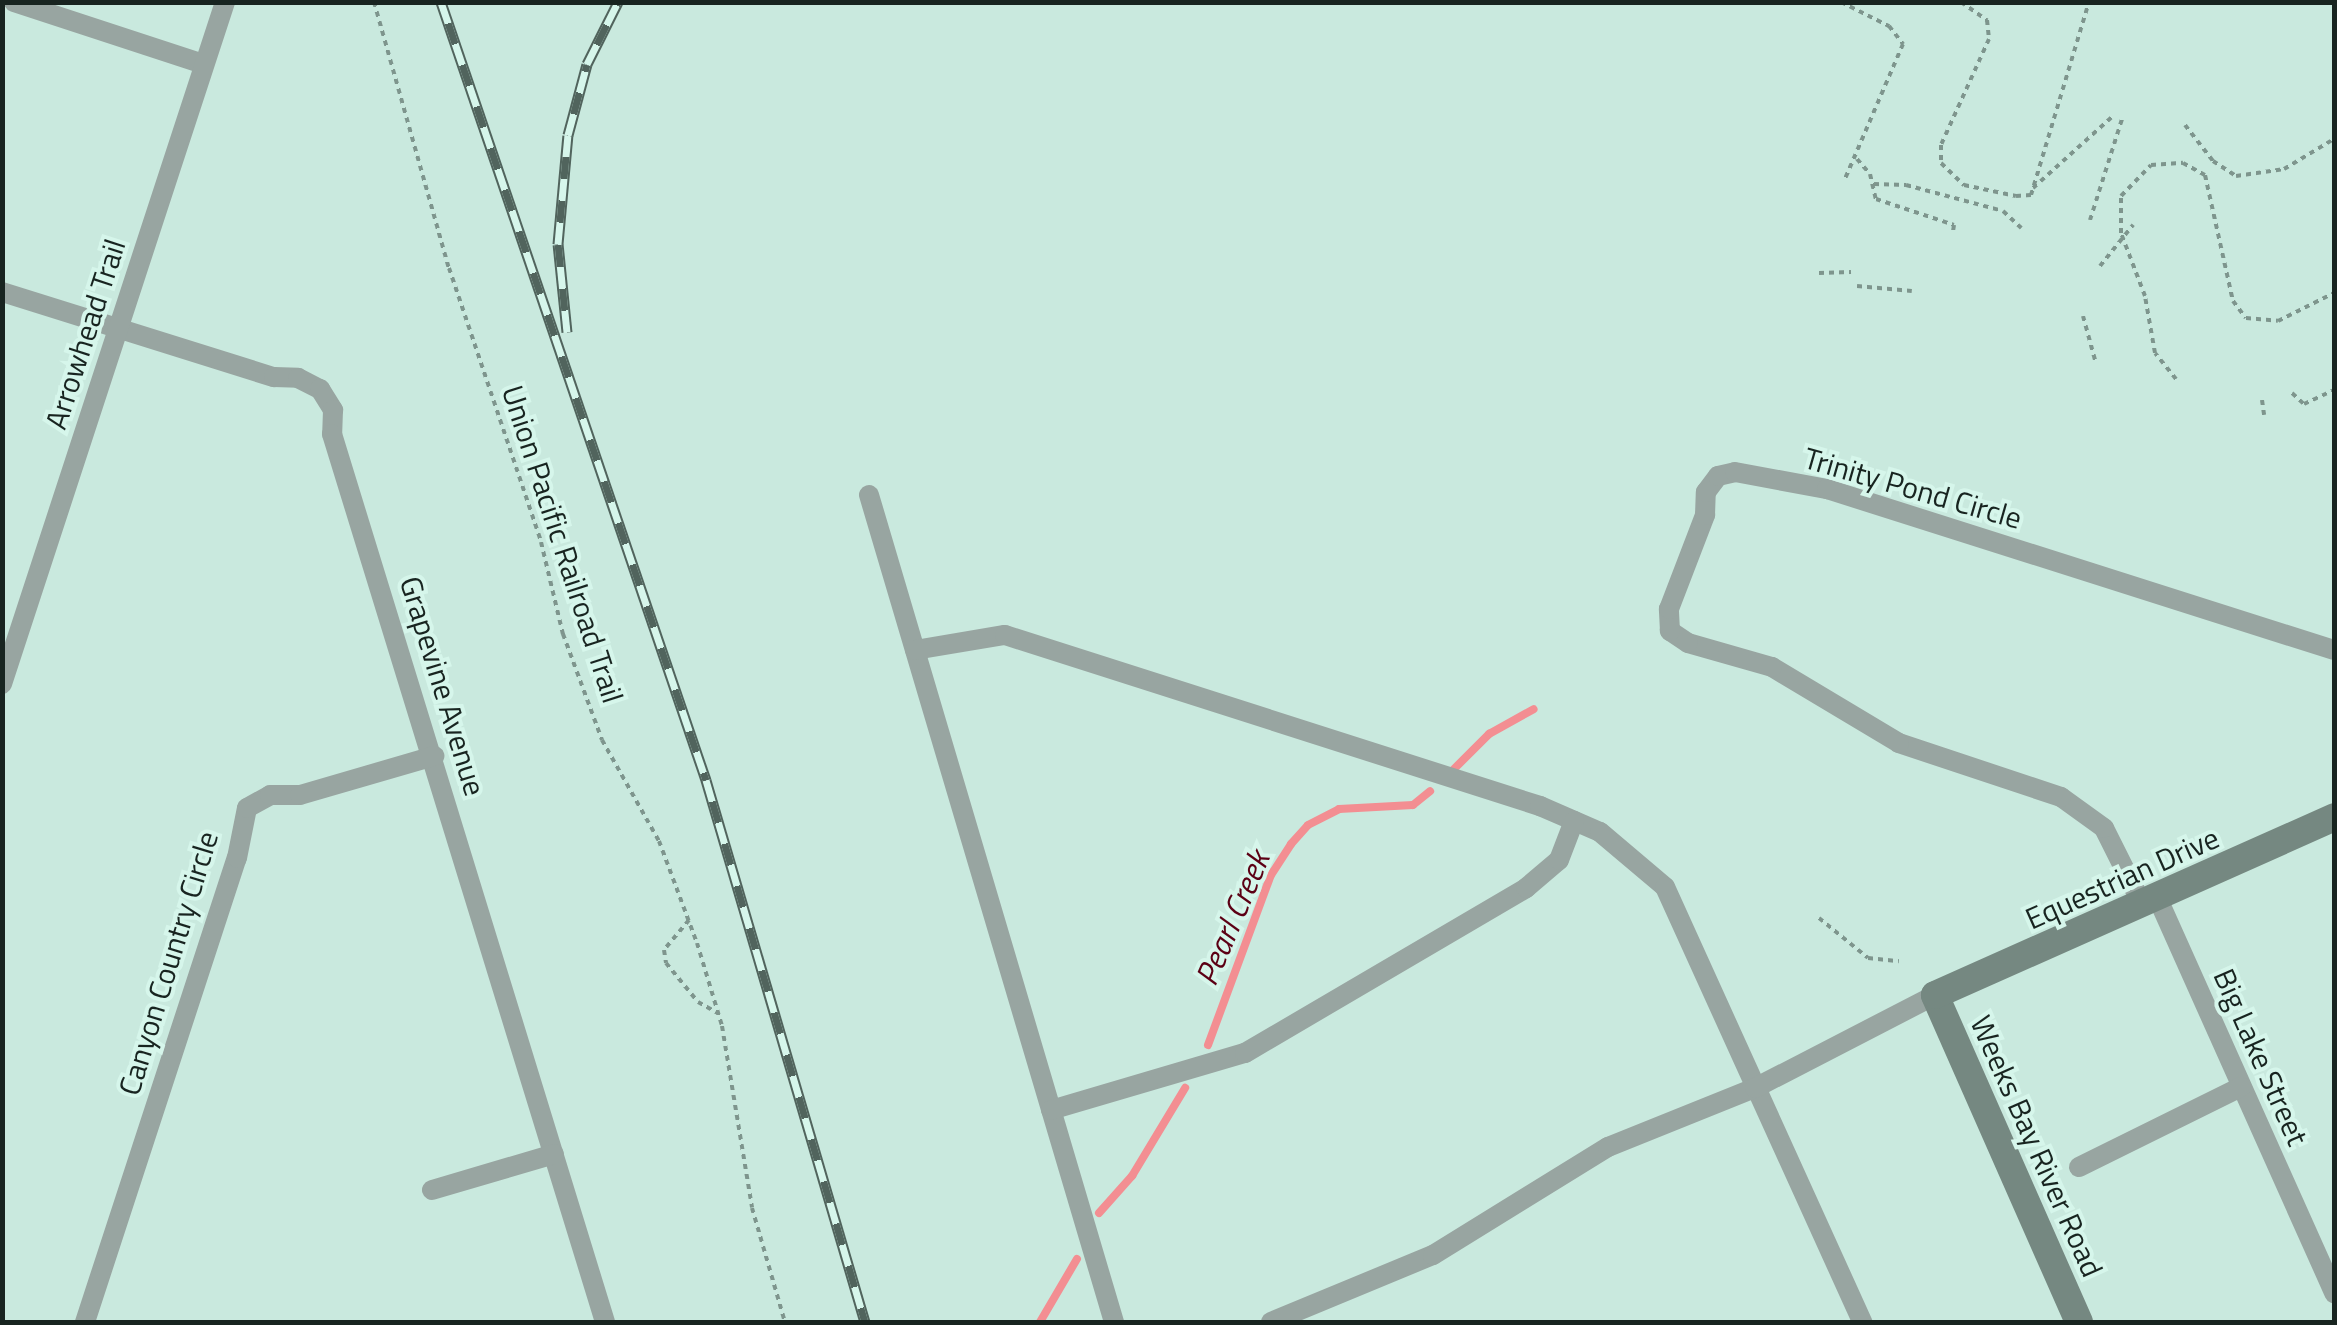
<!DOCTYPE html>
<style>
body{margin:0}
#map{position:relative;width:2337px;height:1325px;overflow:hidden;background:#c9e9de;font-family:"Titillium Web",sans-serif}
div>[style]{position:absolute}
.stream>*{height:8px;margin:-4px;padding:0 4px;transform-origin:4px;border-radius:4px;background:#f38e92}
.path>*{height:4px;margin-top:-2px;transform-origin:0;background:repeating-linear-gradient(90deg,#7e958d 0 5px,transparent 0 10px)}
.street>*{height:20px;margin:-10px;padding:0 10px;transform-origin:10px;border-radius:10px;background:#98a5a1}
.secondary>*{height:28px;margin:-14px;padding:0 14px;transform-origin:14px;border-radius:14px;background:#758881}
.rail>*{height:11px;margin-top:-5.5px;transform-origin:0;background:repeating-linear-gradient(90deg,#d6f6eb 0 22px,#51645d 0 44px);box-sizing:border-box;border-block:2px solid #51645d}
span{translate:-50% -50%;white-space:nowrap;text-align:center;line-height:1.15;-webkit-text-stroke:8px #d6f6eb;paint-order:stroke}
.street-label{font-size:30px;color:#182420}
.water-label{font-size:32px;color:#5c0015;font-style:italic}
.frame{position:absolute;inset:0;border:5px solid #182420;pointer-events:none}
</style>
<div id="map">
<div class="stream">
<i style="left:1451px;top:772px;width:54px;rotate:-45deg"></i>
<i style="left:1489px;top:734px;width:51px;rotate:-29.1deg"></i>
<i style="left:1208px;top:1045px;width:181px;rotate:-69.7deg"></i>
<i style="left:1271px;top:875px;width:37px;rotate:-57deg"></i>
<i style="left:1291px;top:844px;width:25px;rotate:-48deg"></i>
<i style="left:1308px;top:825px;width:35px;rotate:-27deg"></i>
<i style="left:1339px;top:809px;width:74px;rotate:-3.1deg"></i>
<i style="left:1413px;top:805px;width:22px;rotate:-39deg"></i>
<i style="left:1099px;top:1213px;width:50px;rotate:-48.3deg"></i>
<i style="left:1132px;top:1176px;width:103px;rotate:-58.9deg"></i>
<i style="left:1040px;top:1322px;width:73px;rotate:-59.6deg"></i>
</div>
<div class="path">
<i style="left:374px;top:2px;width:276px;rotate:74.3deg"></i>
<i style="left:449px;top:268px;width:289px;rotate:71.4deg"></i>
<i style="left:541px;top:542px;width:95px;rotate:76.6deg"></i>
<i style="left:563px;top:634px;width:113px;rotate:69.8deg"></i>
<i style="left:602px;top:740px;width:116px;rotate:60.6deg"></i>
<i style="left:659px;top:841px;width:109px;rotate:69.6deg"></i>
<i style="left:697px;top:943px;width:87px;rotate:73.2deg"></i>
<i style="left:722px;top:1026px;width:184px;rotate:80.6deg"></i>
<i style="left:752px;top:1208px;width:119px;rotate:73.9deg"></i>
<i style="left:1841px;top:2px;width:54px;rotate:26.6deg"></i>
<i style="left:1889px;top:26px;width:23px;rotate:52deg"></i>
<i style="left:1903px;top:44px;width:149px;rotate:113.3deg"></i>
<i style="left:1961px;top:2px;width:32px;rotate:35deg"></i>
<i style="left:1987px;top:20px;width:19px;rotate:84deg"></i>
<i style="left:1989px;top:39px;width:116px;rotate:114.4deg"></i>
<i style="left:1941px;top:145px;width:18px;rotate:90deg"></i>
<i style="left:1941px;top:163px;width:32px;rotate:44deg"></i>
<i style="left:1964px;top:185px;width:53px;rotate:11.9deg"></i>
<i style="left:2016px;top:196px;width:15px;rotate:-4deg"></i>
<i style="left:2031px;top:195px;width:202px;rotate:-73.3deg"></i>
<i style="left:2185px;top:125px;width:46px;rotate:52.1deg"></i>
<i style="left:2213px;top:161px;width:27px;rotate:33deg"></i>
<i style="left:2236px;top:176px;width:49px;rotate:-8.3deg"></i>
<i style="left:2284px;top:169px;width:58px;rotate:-31deg"></i>
<i style="left:1857px;top:159px;width:20px;rotate:49deg"></i>
<i style="left:1870px;top:174px;width:26px;rotate:77deg"></i>
<i style="left:1876px;top:199px;width:82px;rotate:18.4deg"></i>
<i style="left:1954px;top:225px;width:6px;rotate:99deg"></i>
<i style="left:1874px;top:184px;width:32px;rotate:2deg"></i>
<i style="left:1906px;top:185px;width:100px;rotate:15deg"></i>
<i style="left:2003px;top:211px;width:25px;rotate:43deg"></i>
<i style="left:2033px;top:188px;width:108px;rotate:-42deg"></i>
<i style="left:2090px;top:220px;width:106px;rotate:-72.4deg"></i>
<i style="left:2100px;top:266px;width:53px;rotate:-51.2deg"></i>
<i style="left:1819px;top:273px;width:32px;rotate:-2deg"></i>
<i style="left:1857px;top:286px;width:55px;rotate:5.2deg"></i>
<i style="left:2083px;top:316px;width:46px;rotate:74.7deg"></i>
<i style="left:2176px;top:379px;width:33px;rotate:-129deg"></i>
<i style="left:2155px;top:353px;width:58px;rotate:-100deg"></i>
<i style="left:2145px;top:296px;width:67px;rotate:-110.9deg"></i>
<i style="left:2121px;top:233px;width:37px;rotate:-90deg"></i>
<i style="left:2121px;top:196px;width:43px;rotate:-45.9deg"></i>
<i style="left:2151px;top:165px;width:32px;rotate:-4deg"></i>
<i style="left:2183px;top:163px;width:25px;rotate:29deg"></i>
<i style="left:2205px;top:175px;width:129px;rotate:77.5deg"></i>
<i style="left:2233px;top:301px;width:21px;rotate:53deg"></i>
<i style="left:2246px;top:318px;width:32px;rotate:5deg"></i>
<i style="left:2278px;top:321px;width:63px;rotate:-26.6deg"></i>
<i style="left:2292px;top:393px;width:16px;rotate:43deg"></i>
<i style="left:2304px;top:404px;width:33px;rotate:-25deg"></i>
<i style="left:2262px;top:400px;width:15px;rotate:82deg"></i>
<i style="left:1819px;top:918px;width:63px;rotate:39.2deg"></i>
<i style="left:1868px;top:958px;width:31px;rotate:6deg"></i>
<i style="left:689px;top:920px;width:39px;rotate:130deg"></i>
<i style="left:664px;top:950px;width:13px;rotate:81deg"></i>
<i style="left:666px;top:963px;width:50px;rotate:50.6deg"></i>
<i style="left:698px;top:1002px;width:23px;rotate:29deg"></i>
</div>
<div class="street">
<i style="left:14px;top:2px;width:200px;rotate:18.1deg"></i>
<i style="left:2px;top:292px;width:285px;rotate:17.4deg"></i>
<i style="left:274px;top:377px;width:24px;rotate:2deg"></i>
<i style="left:298px;top:378px;width:25px;rotate:27deg"></i>
<i style="left:320px;top:389px;width:25px;rotate:58deg"></i>
<i style="left:333px;top:410px;width:24px;rotate:92deg"></i>
<i style="left:332px;top:434px;width:929px;rotate:72.91deg"></i>
<i style="left:869px;top:495px;width:863px;rotate:73.5deg"></i>
<i style="left:915px;top:650px;width:91px;rotate:-9.5deg"></i>
<i style="left:1005px;top:635px;width:562px;rotate:17.73deg"></i>
<i style="left:1540px;top:806px;width:65px;rotate:23.4deg"></i>
<i style="left:1600px;top:832px;width:85px;rotate:40.2deg"></i>
<i style="left:1665px;top:887px;width:478px;rotate:65.6deg"></i>
<i style="left:2px;top:684px;width:718px;rotate:-71.89deg"></i>
<i style="left:2158px;top:899px;width:432px;rotate:65.9deg"></i>
<i style="left:2143px;top:906px;width:87px;rotate:-116.6deg"></i>
<i style="left:2104px;top:828px;width:53px;rotate:-144.2deg"></i>
<i style="left:2061px;top:797px;width:171px;rotate:-161.6deg"></i>
<i style="left:1899px;top:743px;width:148px;rotate:-149.1deg"></i>
<i style="left:1772px;top:667px;width:87px;rotate:-164.1deg"></i>
<i style="left:1688px;top:643px;width:22px;rotate:-146deg"></i>
<i style="left:1670px;top:631px;width:22px;rotate:-93deg"></i>
<i style="left:1669px;top:609px;width:101px;rotate:-69deg"></i>
<i style="left:1705px;top:515px;width:23px;rotate:-88deg"></i>
<i style="left:1706px;top:492px;width:20px;rotate:-53deg"></i>
<i style="left:1718px;top:476px;width:17px;rotate:-13deg"></i>
<i style="left:1735px;top:472px;width:94px;rotate:10.5deg"></i>
<i style="left:1827px;top:489px;width:532px;rotate:17.62deg"></i>
<i style="left:1051px;top:1110px;width:202px;rotate:-16.4deg"></i>
<i style="left:1245px;top:1053px;width:326px;rotate:-30.4deg"></i>
<i style="left:1526px;top:888px;width:43px;rotate:-40.3deg"></i>
<i style="left:1559px;top:860px;width:42px;rotate:-69deg"></i>
<i style="left:2079px;top:1167px;width:181px;rotate:-26.3deg"></i>
<i style="left:432px;top:1190px;width:127px;rotate:-16.4deg"></i>
<i style="left:85px;top:1322px;width:488px;rotate:-71.9deg"></i>
<i style="left:237px;top:858px;width:51px;rotate:-78.7deg"></i>
<i style="left:247px;top:808px;width:26px;rotate:-29deg"></i>
<i style="left:270px;top:795px;width:30px"></i>
<i style="left:300px;top:795px;width:140px;rotate:-16.2deg"></i>
<i style="left:1271px;top:1322px;width:175px;rotate:-22.5deg"></i>
<i style="left:1433px;top:1255px;width:206px;rotate:-31.7deg"></i>
<i style="left:1608px;top:1147px;width:158px;rotate:-21.9deg"></i>
<i style="left:1755px;top:1088px;width:203px;rotate:-27.3deg"></i>
</div>
<div class="secondary">
<i style="left:2079px;top:1322px;width:357px;rotate:-113.8deg"></i>
<i style="left:1935px;top:995px;width:437px;rotate:-24deg"></i>
</div>
<div class="rail">
<i style="left:441px;top:2px;width:822px;rotate:71.19deg"></i>
<i style="left:706px;top:780px;width:565px;rotate:73.65deg"></i>
<i style="left:567px;top:332px;width:88px;rotate:-95.8deg"></i>
<i style="left:558px;top:244px;width:109px;rotate:-84.8deg"></i>
<i style="left:568px;top:135px;width:73px;rotate:-75deg"></i>
<i style="left:587px;top:64px;width:69px;rotate:-63.4deg"></i>
</div>
<div class="street-label">
<span style="left:85px;top:334px;rotate:-72deg">Arrowhead Trail</span>
<span style="left:1913px;top:488px;rotate:16deg">Trinity Pond Circle</span>
<span style="left:563px;top:544px;rotate:72deg">Union Pacific Railroad Trail</span>
<span style="left:443px;top:686px;rotate:73deg">Grapevine Avenue</span>
<span style="left:2122px;top:878px;rotate:-24deg">Equestrian Drive</span>
<span style="left:168px;top:963px;rotate:-73deg">Canyon Country Circle</span>
<span style="left:2261px;top:1057px;rotate:66deg">Big Lake Street</span>
<span style="left:2037px;top:1146px;rotate:66deg">Weeks Bay River Road</span>
</div>
<div class="water-label">
<span style="left:1232px;top:918px;rotate:-67deg">Pearl Creek</span>
</div>
<div class="frame"></div>
</div>
